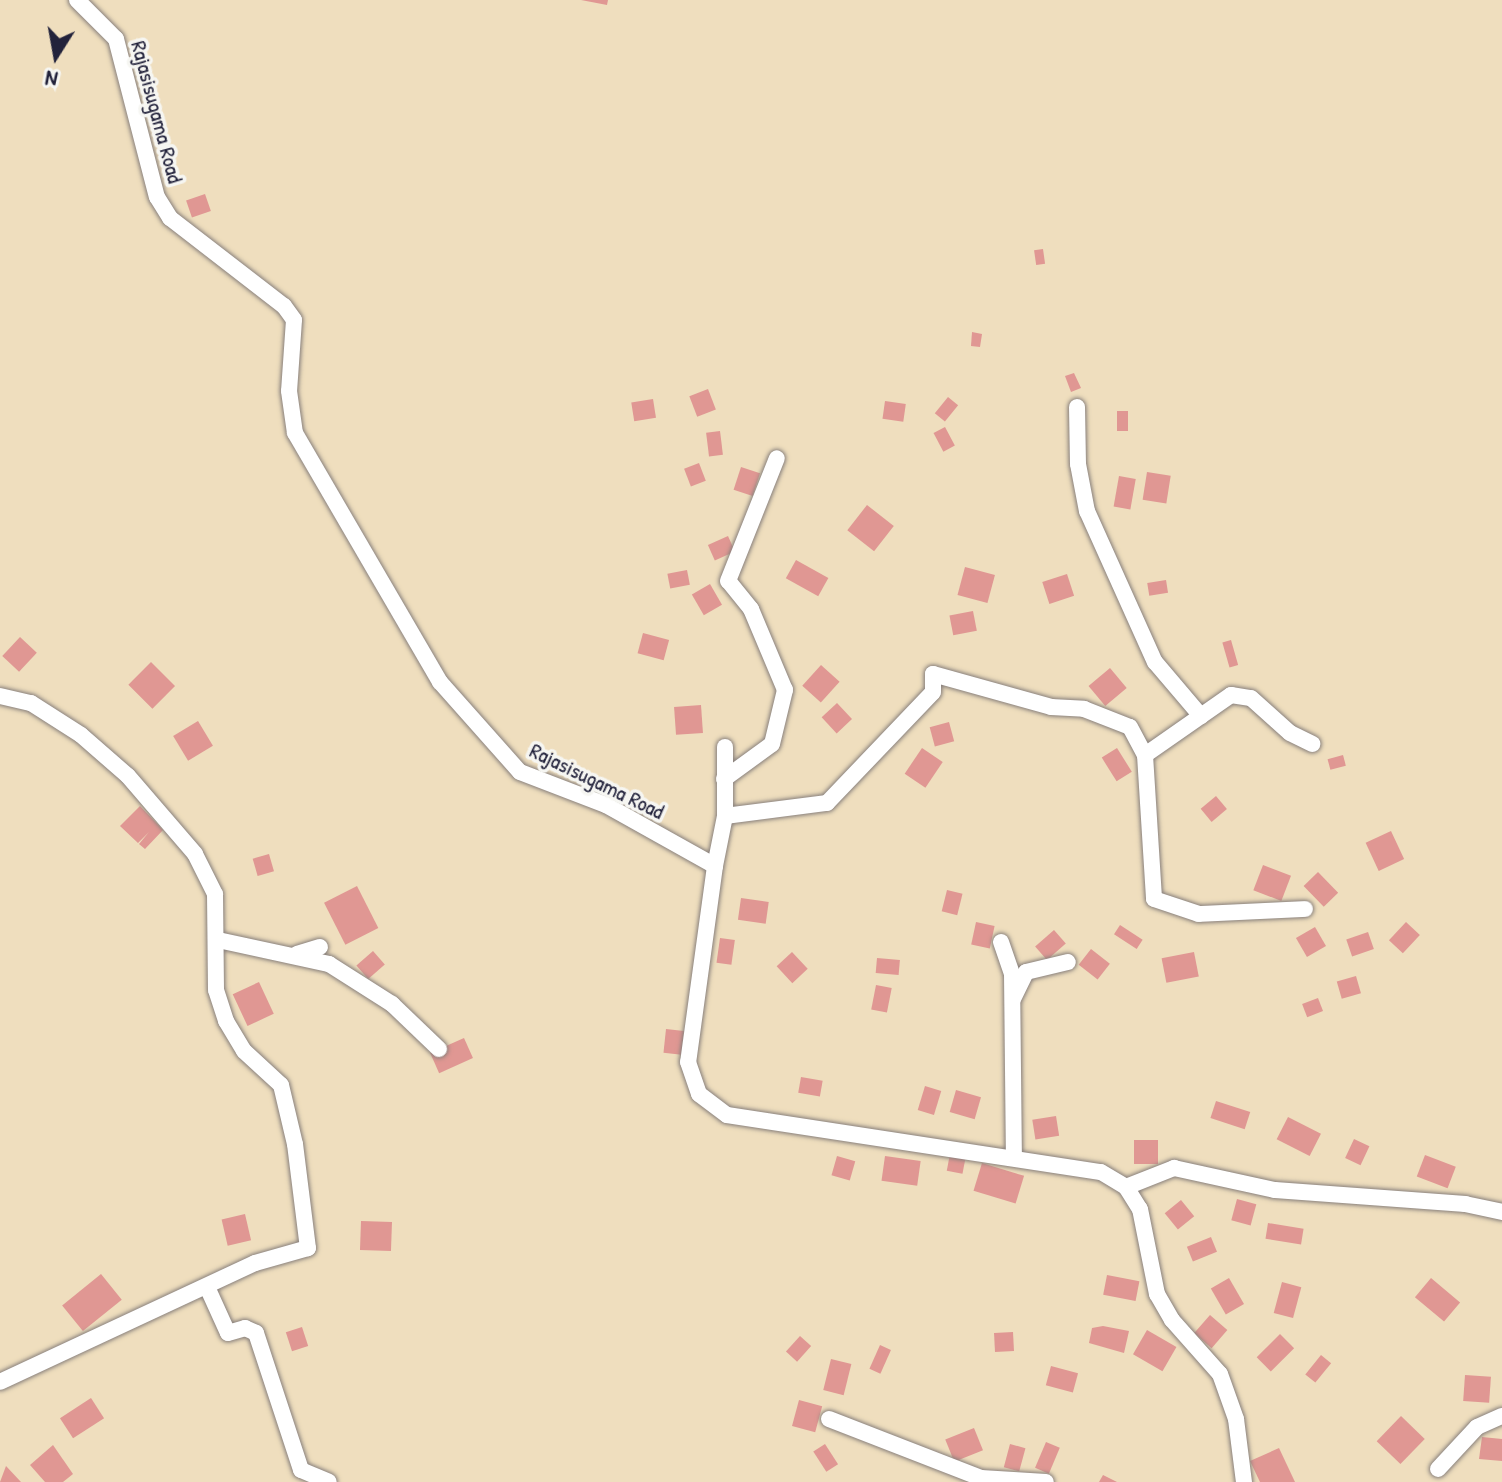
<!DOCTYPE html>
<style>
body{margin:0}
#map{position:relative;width:1502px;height:1482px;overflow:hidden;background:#efdebe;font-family:"Patrick Hand",sans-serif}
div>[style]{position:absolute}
.building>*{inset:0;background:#e09793;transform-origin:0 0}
.roads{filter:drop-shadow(0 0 2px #88807c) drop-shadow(0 0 2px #88807c)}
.minor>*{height:16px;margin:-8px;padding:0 8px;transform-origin:8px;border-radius:8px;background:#fff}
span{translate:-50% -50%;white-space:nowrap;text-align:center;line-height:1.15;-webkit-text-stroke:7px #f6f6f2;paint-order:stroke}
.street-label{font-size:22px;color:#22223b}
.north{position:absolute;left:16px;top:16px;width:80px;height:80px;-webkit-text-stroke:6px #f6f6f2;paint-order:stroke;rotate:191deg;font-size:22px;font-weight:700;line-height:32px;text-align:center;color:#22223b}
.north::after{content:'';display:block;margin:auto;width:28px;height:36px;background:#22223b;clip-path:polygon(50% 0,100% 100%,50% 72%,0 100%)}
</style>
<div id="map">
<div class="building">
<i style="clip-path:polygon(581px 0,608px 0,607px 5px)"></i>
<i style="left:205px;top:194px;width:18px;height:20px;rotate:71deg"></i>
<i style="left:1043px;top:249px;width:15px;height:9px;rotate:82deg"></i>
<i style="clip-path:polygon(972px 332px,982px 334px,980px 347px,971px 346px)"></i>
<i style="clip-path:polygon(1074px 373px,1081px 388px,1071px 392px,1065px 376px)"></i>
<i style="left:708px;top:389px;width:22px;height:20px;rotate:69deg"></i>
<i style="left:948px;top:397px;width:13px;height:21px;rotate:39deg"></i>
<i style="left:653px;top:399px;width:19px;height:22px;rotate:81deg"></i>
<i style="left:885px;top:401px;width:21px;height:18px;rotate:8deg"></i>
<i style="left:1117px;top:411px;width:11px;height:20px"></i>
<i style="left:945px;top:427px;width:21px;height:13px;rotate:62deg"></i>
<i style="left:720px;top:431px;width:24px;height:14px;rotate:83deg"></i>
<i style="left:699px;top:463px;width:19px;height:16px;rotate:69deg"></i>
<i style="left:741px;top:467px;width:20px;height:24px;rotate:18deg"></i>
<i style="left:1147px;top:472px;width:24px;height:28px;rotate:9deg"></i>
<i style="left:1119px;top:476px;width:17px;height:31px;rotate:10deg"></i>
<i style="left:867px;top:505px;width:34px;height:32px;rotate:38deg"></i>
<i style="left:728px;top:536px;width:17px;height:22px;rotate:66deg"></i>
<i style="left:796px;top:560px;width:37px;height:21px;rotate:29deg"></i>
<i style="left:965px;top:567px;width:31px;height:29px;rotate:15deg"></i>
<i style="left:687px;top:570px;width:15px;height:20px;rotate:79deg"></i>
<i style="left:1067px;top:574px;width:23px;height:26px;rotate:72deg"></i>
<i style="left:1166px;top:580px;width:13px;height:19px;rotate:81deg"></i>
<i style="left:710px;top:584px;width:24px;height:21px;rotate:60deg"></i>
<i style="left:973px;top:611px;width:20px;height:24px;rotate:79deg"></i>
<i style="left:643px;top:633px;width:27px;height:21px;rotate:15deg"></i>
<i style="left:20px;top:637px;width:23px;height:26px;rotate:43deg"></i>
<i style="left:1231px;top:640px;width:26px;height:9px;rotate:74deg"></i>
<i style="left:151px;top:662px;width:34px;height:32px;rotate:45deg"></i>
<i style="left:821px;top:665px;width:25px;height:28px;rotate:42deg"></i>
<i style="left:1110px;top:668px;width:26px;height:28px;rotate:50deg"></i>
<i style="left:837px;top:703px;width:22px;height:21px;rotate:47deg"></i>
<i style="left:701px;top:705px;width:28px;height:27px;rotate:86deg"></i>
<i style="left:198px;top:721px;width:29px;height:29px;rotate:59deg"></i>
<i style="left:949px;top:722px;width:20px;height:20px;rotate:75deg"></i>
<i style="left:922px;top:748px;width:25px;height:31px;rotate:34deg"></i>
<i style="left:1117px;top:748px;width:28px;height:18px;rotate:58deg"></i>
<i style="left:1343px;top:755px;width:11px;height:16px;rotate:75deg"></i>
<i style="left:1216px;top:796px;width:17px;height:20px;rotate:50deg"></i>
<i style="clip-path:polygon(140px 806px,163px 830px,145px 849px,139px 844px,149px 832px,138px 843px,120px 826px)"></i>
<i style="left:1391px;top:831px;width:31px;height:28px;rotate:65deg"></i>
<i style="left:269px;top:854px;width:18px;height:17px;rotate:74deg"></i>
<i style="left:1263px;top:865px;width:30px;height:27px;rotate:21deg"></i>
<i style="left:1318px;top:872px;width:29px;height:20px;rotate:46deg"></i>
<i style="left:357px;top:886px;width:47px;height:37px;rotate:63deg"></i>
<i style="left:947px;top:890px;width:16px;height:22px;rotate:14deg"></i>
<i style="left:741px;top:898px;width:28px;height:22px;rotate:8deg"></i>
<i style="left:976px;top:922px;width:19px;height:23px;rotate:12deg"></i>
<i style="left:1406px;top:922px;width:19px;height:25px;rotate:43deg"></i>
<i style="left:1120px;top:925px;width:27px;height:11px;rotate:33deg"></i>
<i style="left:1315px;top:927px;width:22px;height:22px;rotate:60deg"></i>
<i style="left:1054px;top:930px;width:18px;height:25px;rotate:49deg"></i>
<i style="left:1368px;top:932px;width:18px;height:23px;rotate:71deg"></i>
<i style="left:720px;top:938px;width:15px;height:25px;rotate:8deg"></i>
<i style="left:1091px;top:949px;width:24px;height:20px;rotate:38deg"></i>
<i style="left:373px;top:951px;width:18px;height:22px;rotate:49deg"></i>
<i style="left:792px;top:952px;width:23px;height:21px;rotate:47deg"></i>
<i style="left:1194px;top:952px;width:25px;height:33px;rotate:79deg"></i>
<i style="left:877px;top:958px;width:23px;height:15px;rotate:5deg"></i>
<i style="left:1356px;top:976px;width:18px;height:20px;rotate:74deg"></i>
<i style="left:259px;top:982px;width:35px;height:29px;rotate:65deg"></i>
<i style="left:876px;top:985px;width:16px;height:25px;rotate:11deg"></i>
<i style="left:1318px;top:998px;width:14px;height:17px;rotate:69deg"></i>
<i style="left:666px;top:1029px;width:18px;height:24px;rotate:6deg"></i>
<i style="left:464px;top:1038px;width:22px;height:37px;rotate:66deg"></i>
<i style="left:801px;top:1077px;width:22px;height:16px;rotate:10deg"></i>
<i style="left:925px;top:1086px;width:17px;height:25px;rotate:17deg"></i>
<i style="left:956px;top:1090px;width:26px;height:23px;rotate:16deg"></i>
<i style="left:1216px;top:1101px;width:36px;height:18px;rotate:18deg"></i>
<i style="left:1056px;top:1116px;width:20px;height:24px;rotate:81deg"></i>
<i style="left:1288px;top:1117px;width:37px;height:25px;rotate:27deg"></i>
<i style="left:1354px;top:1139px;width:17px;height:21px;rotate:25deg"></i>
<i style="left:1134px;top:1140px;width:24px;height:24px"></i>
<i style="left:950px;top:1154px;width:16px;height:17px;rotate:11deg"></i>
<i style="left:1425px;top:1155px;width:33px;height:23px;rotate:21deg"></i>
<i style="left:837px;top:1156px;width:19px;height:20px;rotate:16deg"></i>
<i style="left:885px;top:1156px;width:36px;height:25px;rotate:8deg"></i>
<i style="left:982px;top:1163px;width:44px;height:29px;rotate:17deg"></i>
<i style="left:1237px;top:1199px;width:20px;height:22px;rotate:15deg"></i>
<i style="left:1181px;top:1200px;width:21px;height:21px;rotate:51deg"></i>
<i style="left:245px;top:1214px;width:27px;height:24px;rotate:77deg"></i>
<i style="left:361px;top:1221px;width:31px;height:29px;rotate:2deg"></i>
<i style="left:1268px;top:1223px;width:36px;height:16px;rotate:9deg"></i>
<i style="left:1211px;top:1237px;width:16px;height:26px;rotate:68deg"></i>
<i style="left:101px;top:1274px;width:33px;height:50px;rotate:51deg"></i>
<i style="left:1107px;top:1275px;width:33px;height:20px;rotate:11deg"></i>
<i style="left:1229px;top:1278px;width:30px;height:21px;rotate:60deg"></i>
<i style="left:1431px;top:1278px;width:38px;height:25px;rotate:40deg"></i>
<i style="left:1282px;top:1282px;width:20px;height:32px;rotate:15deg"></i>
<i style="left:1210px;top:1315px;width:23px;height:24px;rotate:41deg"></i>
<i style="clip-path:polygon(1103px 1326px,1129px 1331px,1124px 1353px,1089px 1343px,1092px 1328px)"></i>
<i style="left:302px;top:1327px;width:20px;height:17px;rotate:72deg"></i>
<i style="left:1147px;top:1330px;width:34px;height:28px;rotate:30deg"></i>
<i style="left:1013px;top:1332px;width:19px;height:19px;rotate:87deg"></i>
<i style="left:1280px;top:1334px;width:20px;height:33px;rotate:45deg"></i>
<i style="left:800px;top:1336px;width:15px;height:21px;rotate:42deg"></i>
<i style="left:880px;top:1345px;width:12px;height:26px;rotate:24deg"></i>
<i style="left:1321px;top:1355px;width:13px;height:25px;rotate:39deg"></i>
<i style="left:831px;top:1359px;width:21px;height:32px;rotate:14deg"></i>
<i style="left:1051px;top:1366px;width:28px;height:20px;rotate:15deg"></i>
<i style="left:1465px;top:1375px;width:26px;height:26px;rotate:4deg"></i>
<i style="left:91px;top:1398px;width:24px;height:37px;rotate:57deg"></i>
<i style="left:799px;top:1400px;width:24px;height:27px;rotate:15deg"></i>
<i style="left:1401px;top:1416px;width:33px;height:35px;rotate:44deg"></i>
<i style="left:974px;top:1428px;width:24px;height:31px;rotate:68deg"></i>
<i style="clip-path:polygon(1482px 1437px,1502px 1439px,1502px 1461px,1479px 1459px)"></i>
<i style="left:1046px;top:1442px;width:15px;height:28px;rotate:23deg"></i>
<i style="left:825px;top:1444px;width:24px;height:14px;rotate:57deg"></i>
<i style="left:1010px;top:1444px;width:16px;height:24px;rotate:15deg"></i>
<i style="clip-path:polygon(53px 1445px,73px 1474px,63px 1482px,45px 1482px,30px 1465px)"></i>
<i style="clip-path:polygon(1279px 1448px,1295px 1482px,1260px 1482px,1250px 1461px)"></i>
<i style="clip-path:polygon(6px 1466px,21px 1482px,0 1482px)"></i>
<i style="clip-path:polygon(1103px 1475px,1117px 1482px,1099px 1482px)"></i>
</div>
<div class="roads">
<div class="minor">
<i style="left:77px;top:0;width:55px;rotate:45deg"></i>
<i style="left:116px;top:39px;width:163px;rotate:75.5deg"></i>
<i style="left:157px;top:197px;width:25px;rotate:58deg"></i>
<i style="left:170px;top:218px;width:144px;rotate:37.7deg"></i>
<i style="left:284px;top:306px;width:17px;rotate:54deg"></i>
<i style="left:294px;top:320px;width:71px;rotate:94deg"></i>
<i style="left:289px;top:391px;width:42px;rotate:81.9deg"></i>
<i style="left:295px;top:433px;width:288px;rotate:59.8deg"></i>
<i style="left:440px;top:682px;width:120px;rotate:48.4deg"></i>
<i style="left:520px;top:772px;width:92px;rotate:21deg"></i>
<i style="left:606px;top:805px;width:125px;rotate:29.2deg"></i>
<i style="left:715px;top:866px;width:198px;rotate:97.8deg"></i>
<i style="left:688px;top:1062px;width:34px;rotate:71deg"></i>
<i style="left:699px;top:1094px;width:35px;rotate:37deg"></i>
<i style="left:727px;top:1115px;width:378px;rotate:8.7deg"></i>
<i style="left:1101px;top:1172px;width:29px;rotate:31deg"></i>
<i style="left:1126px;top:1187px;width:26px;rotate:58deg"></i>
<i style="left:1140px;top:1209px;width:87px;rotate:78.7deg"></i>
<i style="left:1157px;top:1294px;width:30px;rotate:60deg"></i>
<i style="left:1172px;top:1320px;width:72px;rotate:48.4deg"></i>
<i style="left:1220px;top:1374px;width:48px;rotate:70.4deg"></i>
<i style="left:1236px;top:1419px;width:64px;rotate:82.8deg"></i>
<i style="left:1077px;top:407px;width:57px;rotate:89deg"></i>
<i style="left:1078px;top:464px;width:48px;rotate:79.2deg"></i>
<i style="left:1087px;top:511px;width:166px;rotate:65.8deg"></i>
<i style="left:1155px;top:662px;width:71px;rotate:49.6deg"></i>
<i style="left:0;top:696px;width:32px;rotate:13deg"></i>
<i style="left:31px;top:703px;width:59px;rotate:32.6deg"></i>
<i style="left:81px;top:735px;width:62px;rotate:41.1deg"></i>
<i style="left:128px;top:776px;width:103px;rotate:49.3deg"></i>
<i style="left:195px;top:854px;width:45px;rotate:63.4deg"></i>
<i style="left:215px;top:894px;width:96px;rotate:89.4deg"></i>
<i style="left:216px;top:990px;width:33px;rotate:72deg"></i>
<i style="left:226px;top:1021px;width:35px;rotate:59deg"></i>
<i style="left:244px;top:1051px;width:50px;rotate:42.6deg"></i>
<i style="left:281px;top:1085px;width:61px;rotate:76.7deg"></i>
<i style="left:295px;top:1144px;width:105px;rotate:82.9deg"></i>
<i style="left:308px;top:1248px;width:55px;rotate:164.2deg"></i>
<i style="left:255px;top:1263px;width:281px;rotate:155deg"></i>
<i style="left:1145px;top:755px;width:105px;rotate:-34.9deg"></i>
<i style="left:1231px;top:695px;width:20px;rotate:9deg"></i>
<i style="left:1251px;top:698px;width:52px;rotate:41.9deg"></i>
<i style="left:1290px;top:733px;width:25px;rotate:26deg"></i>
<i style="left:724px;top:779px;width:59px;rotate:-36.1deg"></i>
<i style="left:772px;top:744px;width:56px;rotate:-76.5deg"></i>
<i style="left:785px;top:690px;width:88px;rotate:-112.8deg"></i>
<i style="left:751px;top:609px;width:36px;rotate:-129deg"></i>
<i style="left:728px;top:581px;width:132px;rotate:-68.3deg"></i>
<i style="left:725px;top:816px;width:103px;rotate:-7.3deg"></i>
<i style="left:827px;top:803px;width:153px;rotate:-46.3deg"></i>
<i style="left:933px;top:692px;width:18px;rotate:-90deg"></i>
<i style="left:933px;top:674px;width:123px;rotate:15.6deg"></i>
<i style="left:1051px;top:707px;width:33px;rotate:3deg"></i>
<i style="left:1084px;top:709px;width:49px;rotate:21.4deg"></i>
<i style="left:1130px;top:727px;width:32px;rotate:62deg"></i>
<i style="left:1145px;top:755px;width:144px;rotate:86.4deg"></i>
<i style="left:1154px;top:899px;width:47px;rotate:18.4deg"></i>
<i style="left:1199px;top:914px;width:106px;rotate:-2.7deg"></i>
<i style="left:715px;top:866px;width:51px;rotate:-78.7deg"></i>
<i style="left:725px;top:816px;width:69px;rotate:-90deg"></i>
<i style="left:218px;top:940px;width:114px;rotate:12.2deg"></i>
<i style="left:329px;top:964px;width:75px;rotate:32.4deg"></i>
<i style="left:392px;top:1004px;width:65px;rotate:43.8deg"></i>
<i style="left:1001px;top:942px;width:34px;rotate:71deg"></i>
<i style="left:1012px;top:974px;width:183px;rotate:89.4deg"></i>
<i style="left:297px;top:954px;width:24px;rotate:-17deg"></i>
<i style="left:1013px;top:999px;width:30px;rotate:-64deg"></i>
<i style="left:1026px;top:972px;width:43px;rotate:-13.4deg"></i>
<i style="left:1126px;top:1187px;width:52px;rotate:-21.6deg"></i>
<i style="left:1174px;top:1168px;width:103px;rotate:12.3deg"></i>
<i style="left:1275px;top:1190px;width:191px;rotate:4.2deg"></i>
<i style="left:1465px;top:1204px;width:38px;rotate:12deg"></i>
<i style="left:208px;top:1289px;width:48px;rotate:65.6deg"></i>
<i style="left:228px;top:1333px;width:18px;rotate:-16deg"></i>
<i style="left:245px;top:1328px;width:12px;rotate:24deg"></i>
<i style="left:256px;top:1333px;width:144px;rotate:71.8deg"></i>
<i style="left:301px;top:1470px;width:30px;rotate:23deg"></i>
<i style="left:829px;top:1419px;width:163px;rotate:21.2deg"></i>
<i style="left:981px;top:1478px;width:65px;rotate:3.5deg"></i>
<i style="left:1438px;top:1469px;width:57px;rotate:-47.1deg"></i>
<i style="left:1477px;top:1427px;width:27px;rotate:-24deg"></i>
</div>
</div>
<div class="street-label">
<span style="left:157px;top:112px;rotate:75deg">Rajasisugama Road</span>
<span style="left:597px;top:781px;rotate:26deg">Rajasisugama Road</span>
</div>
<div class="north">N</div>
</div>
